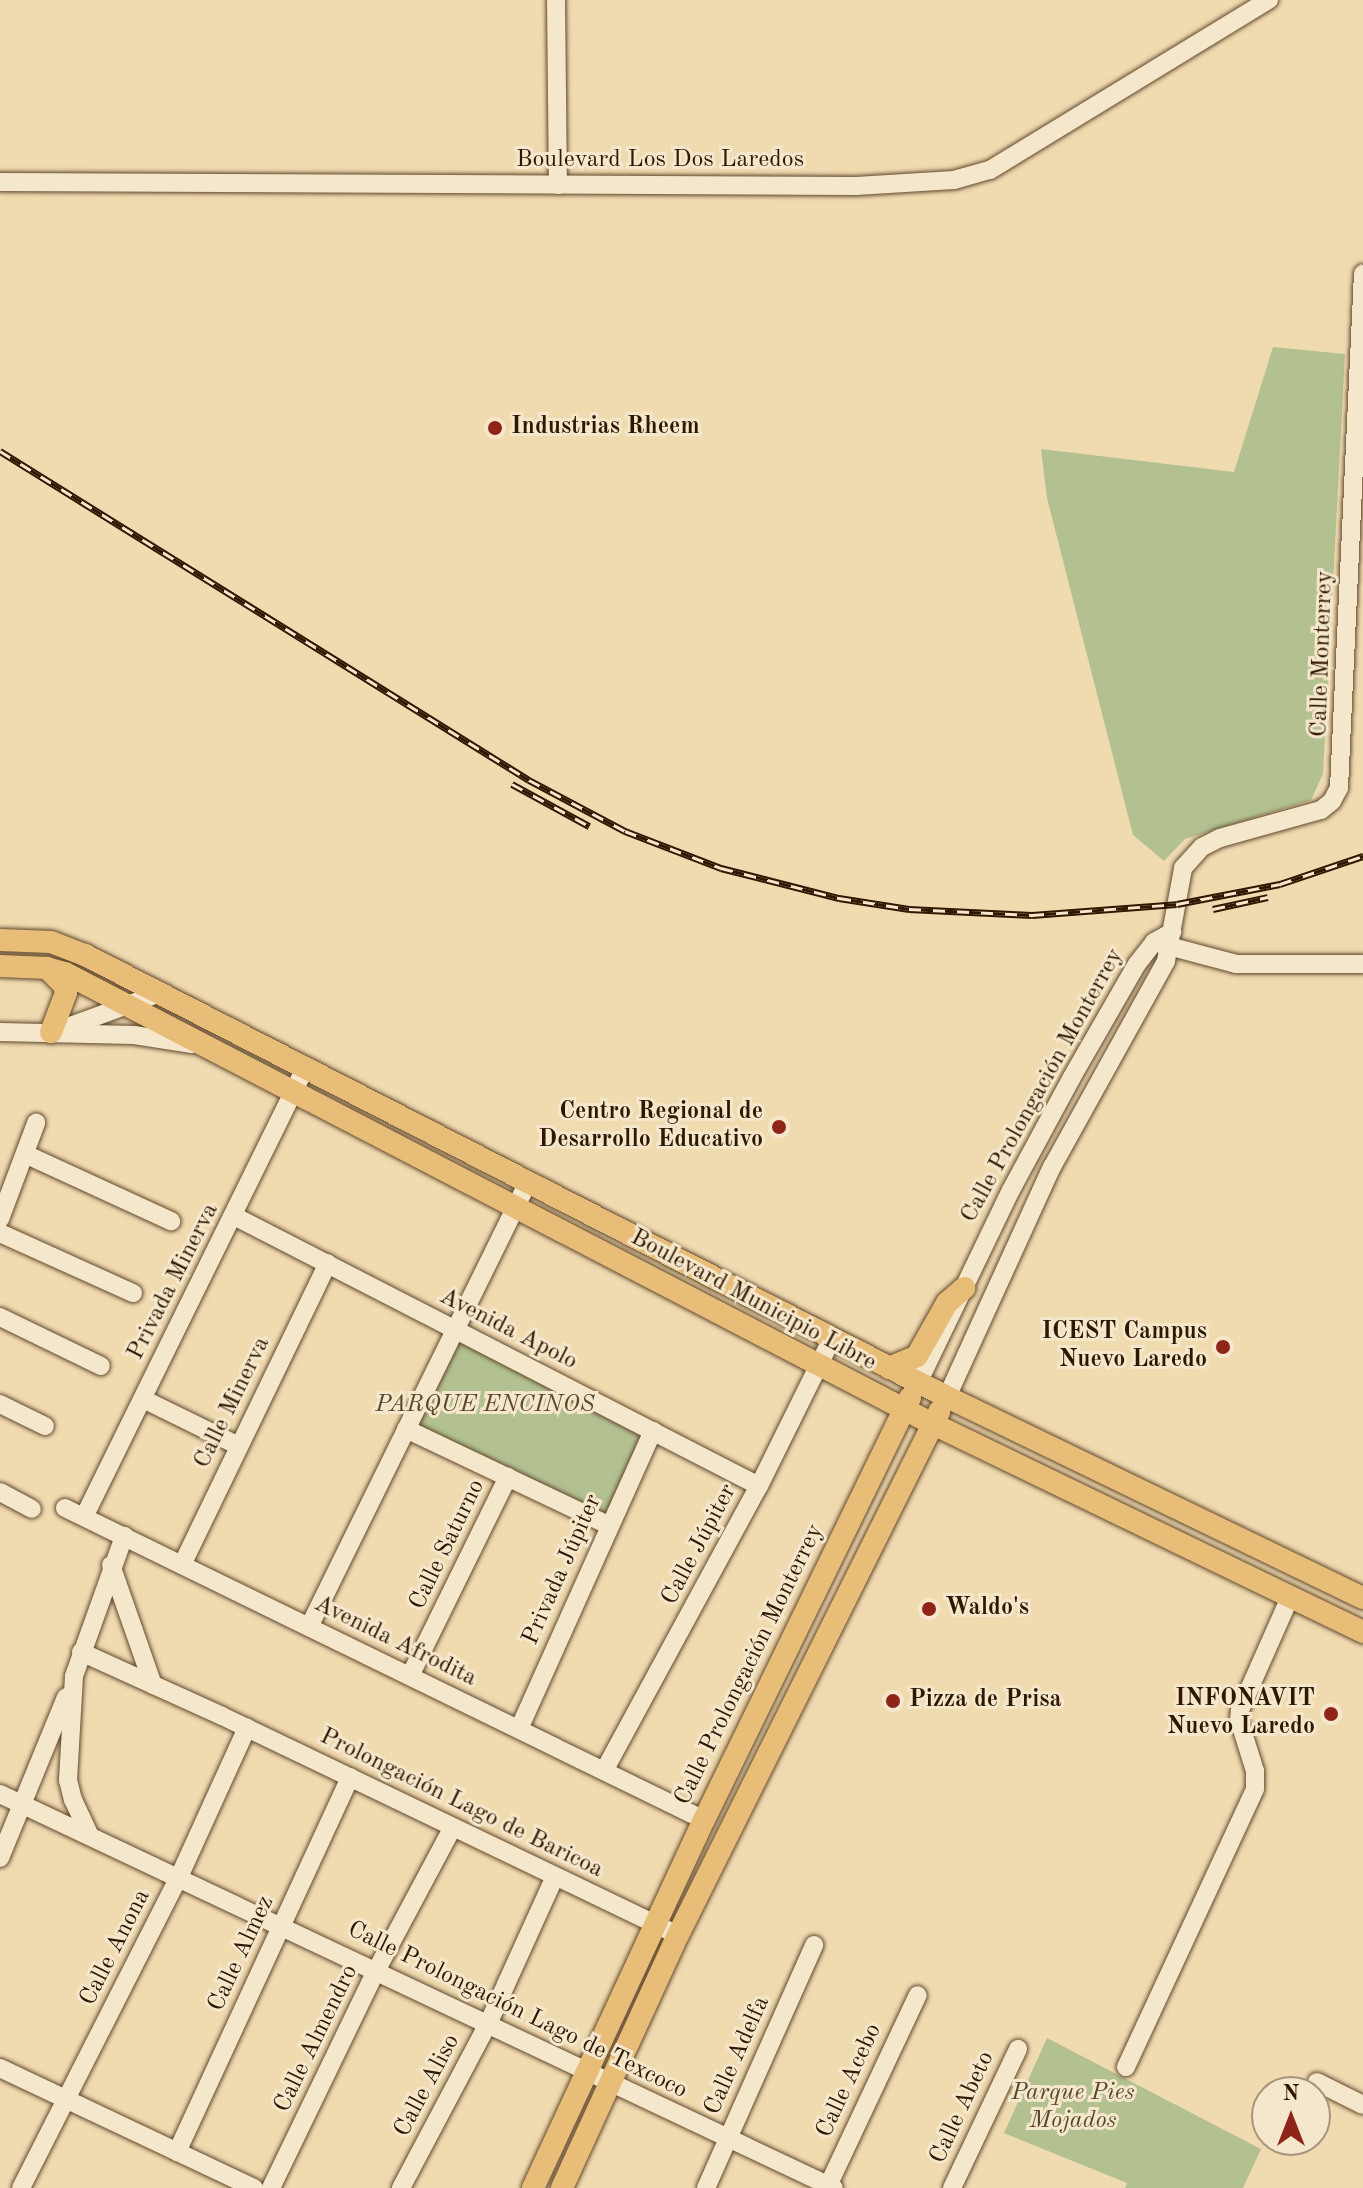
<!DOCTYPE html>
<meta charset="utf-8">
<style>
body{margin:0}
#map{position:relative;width:1363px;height:2188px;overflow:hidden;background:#f0dab0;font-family:"Old Standard TT",serif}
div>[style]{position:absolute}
.green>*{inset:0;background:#b3c190;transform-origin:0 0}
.roads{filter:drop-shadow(0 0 2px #60482d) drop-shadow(0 0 2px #60482d)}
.minor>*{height:18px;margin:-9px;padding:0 9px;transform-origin:9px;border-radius:9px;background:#f5e7cc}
.major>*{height:22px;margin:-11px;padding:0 11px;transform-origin:11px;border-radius:11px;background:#e8bd78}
.rail>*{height:7px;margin-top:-3.5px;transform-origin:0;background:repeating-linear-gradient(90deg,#f5e7cc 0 12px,#301701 0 24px);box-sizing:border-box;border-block:2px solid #301701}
.dots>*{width:22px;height:22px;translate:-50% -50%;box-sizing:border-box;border:4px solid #f5e7cc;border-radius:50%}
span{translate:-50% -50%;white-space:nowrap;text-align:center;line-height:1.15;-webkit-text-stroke:6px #f5e7cc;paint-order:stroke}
.street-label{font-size:24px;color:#301701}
.poi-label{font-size:24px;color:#301701;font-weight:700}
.left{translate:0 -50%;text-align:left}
.right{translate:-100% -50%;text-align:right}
.park-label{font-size:24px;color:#574a2c;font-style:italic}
.north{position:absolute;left:1251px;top:2076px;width:80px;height:80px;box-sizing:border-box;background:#f5e7cc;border:2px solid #a6947b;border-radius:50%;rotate:0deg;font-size:22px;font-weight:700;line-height:32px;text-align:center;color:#301701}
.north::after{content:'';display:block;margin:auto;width:28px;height:36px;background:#8f2418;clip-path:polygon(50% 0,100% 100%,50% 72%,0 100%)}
</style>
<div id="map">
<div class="green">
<i style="clip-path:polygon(1273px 347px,1345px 354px,1323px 774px,1311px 800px,1185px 839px,1164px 861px,1133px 835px,1047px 498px,1041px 449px,1234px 472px)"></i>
<i style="left:455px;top:1330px;width:222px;height:110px;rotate:27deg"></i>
<i style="clip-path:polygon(1047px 2038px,1261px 2149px,1243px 2188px,1125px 2188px,1127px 2183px,1004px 2133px)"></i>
</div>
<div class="roads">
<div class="minor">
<i style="left:556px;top:0;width:185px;rotate:89.4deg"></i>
<i style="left:0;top:182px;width:856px;rotate:0.27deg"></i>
<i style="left:856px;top:186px;width:98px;rotate:-3.5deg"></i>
<i style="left:954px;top:180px;width:37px;rotate:-16deg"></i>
<i style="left:990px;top:170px;width:327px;rotate:-31.4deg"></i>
<i style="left:1161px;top:944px;width:78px;rotate:14.9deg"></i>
<i style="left:1236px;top:964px;width:127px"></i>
<i style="left:65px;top:1028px;width:101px;rotate:-20.2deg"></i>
<i style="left:0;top:1032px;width:134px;rotate:1.3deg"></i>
<i style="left:134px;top:1035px;width:59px;rotate:8.8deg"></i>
<i style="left:25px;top:1154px;width:161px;rotate:24.7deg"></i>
<i style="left:234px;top:1216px;width:590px;rotate:27.22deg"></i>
<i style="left:0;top:1219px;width:103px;rotate:-69.4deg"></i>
<i style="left:0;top:1233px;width:146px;rotate:24.3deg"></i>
<i style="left:0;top:1317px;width:112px;rotate:25.9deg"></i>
<i style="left:918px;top:1383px;width:214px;rotate:-64.3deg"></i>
<i style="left:1011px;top:1190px;width:128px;rotate:-61.6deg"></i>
<i style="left:1072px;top:1077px;width:130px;rotate:-60.1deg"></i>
<i style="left:1137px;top:964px;width:28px;rotate:-52deg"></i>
<i style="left:1154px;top:942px;width:21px;rotate:-29deg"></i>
<i style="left:947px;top:1397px;width:253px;rotate:-65.5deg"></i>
<i style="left:1052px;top:1167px;width:235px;rotate:-61deg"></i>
<i style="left:1166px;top:961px;width:95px;rotate:-79.6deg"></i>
<i style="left:1183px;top:868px;width:28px;rotate:-48deg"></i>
<i style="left:1202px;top:847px;width:20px;rotate:-27deg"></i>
<i style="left:1220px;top:838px;width:105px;rotate:-15.5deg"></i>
<i style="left:1321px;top:810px;width:14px;rotate:-39deg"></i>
<i style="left:1332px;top:801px;width:15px;rotate:-62deg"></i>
<i style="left:1339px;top:788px;width:515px;rotate:-87.33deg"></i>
<i style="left:143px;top:1399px;width:107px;rotate:26.1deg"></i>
<i style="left:0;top:1404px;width:50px;rotate:26.1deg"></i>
<i style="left:406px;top:1429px;width:224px;rotate:25.4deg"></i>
<i style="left:0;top:1492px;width:36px;rotate:28deg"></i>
<i style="left:65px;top:1508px;width:711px;rotate:26.02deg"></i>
<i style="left:84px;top:1517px;width:500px;rotate:-63.79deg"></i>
<i style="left:111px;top:1565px;width:127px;rotate:70.7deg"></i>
<i style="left:182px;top:1565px;width:335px;rotate:-64.2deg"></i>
<i style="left:309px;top:1627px;width:496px;rotate:-63.8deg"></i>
<i style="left:81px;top:1652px;width:155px;rotate:24.4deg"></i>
<i style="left:222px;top:1716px;width:506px;rotate:25.65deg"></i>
<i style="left:410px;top:1676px;width:222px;rotate:-63.8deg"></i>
<i style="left:519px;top:1729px;width:327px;rotate:-65.8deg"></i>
<i style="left:604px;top:1771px;width:324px;rotate:-61.5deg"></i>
<i style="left:759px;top:1486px;width:165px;rotate:-63.7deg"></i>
<i style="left:0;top:1794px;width:922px;rotate:25.29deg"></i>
<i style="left:90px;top:1836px;width:40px;rotate:-115deg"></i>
<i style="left:73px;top:1800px;width:21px;rotate:-104deg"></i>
<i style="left:68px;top:1780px;width:104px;rotate:-86.7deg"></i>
<i style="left:74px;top:1676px;width:149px;rotate:-70.3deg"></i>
<i style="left:0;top:1858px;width:174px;rotate:-67.7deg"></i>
<i style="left:1126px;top:2067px;width:306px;rotate:-65.1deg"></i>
<i style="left:1255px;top:1789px;width:18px;rotate:-90deg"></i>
<i style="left:1255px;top:1771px;width:53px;rotate:-107.4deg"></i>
<i style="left:1239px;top:1720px;width:10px;rotate:-84deg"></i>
<i style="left:1240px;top:1710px;width:124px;rotate:-66.1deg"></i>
<i style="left:0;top:2068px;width:281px;rotate:25.3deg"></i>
<i style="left:1317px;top:2082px;width:51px;rotate:26.6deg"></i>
<i style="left:177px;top:2152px;width:413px;rotate:-65.2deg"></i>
<i style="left:21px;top:2188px;width:349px;rotate:-63.1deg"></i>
<i style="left:179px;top:1877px;width:164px;rotate:-65.5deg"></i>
<i style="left:271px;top:2188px;width:241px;rotate:-64.2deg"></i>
<i style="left:376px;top:1971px;width:163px;rotate:-61.9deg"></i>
<i style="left:401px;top:2188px;width:186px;rotate:-62.1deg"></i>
<i style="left:488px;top:2024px;width:162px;rotate:-65.6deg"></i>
<i style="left:706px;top:2188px;width:266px;rotate:-66deg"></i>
<i style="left:827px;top:2188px;width:213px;rotate:-64.8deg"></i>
<i style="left:952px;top:2188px;width:154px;rotate:-64.6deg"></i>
</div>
<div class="major">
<i style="left:0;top:940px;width:51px;rotate:2.2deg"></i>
<i style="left:51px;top:942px;width:36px;rotate:21deg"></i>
<i style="left:85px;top:955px;width:969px;rotate:27.15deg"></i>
<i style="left:947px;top:1397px;width:462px;rotate:25.8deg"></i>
<i style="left:0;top:966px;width:47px;rotate:2.4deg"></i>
<i style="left:47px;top:968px;width:19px;rotate:16deg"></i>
<i style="left:65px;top:973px;width:978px;rotate:27.46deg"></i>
<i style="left:933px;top:1424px;width:478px;rotate:25.8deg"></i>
<i style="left:48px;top:969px;width:23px;rotate:45deg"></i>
<i style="left:64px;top:985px;width:8px;rotate:76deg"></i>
<i style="left:66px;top:993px;width:42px;rotate:111deg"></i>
<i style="left:889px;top:1368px;width:30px;rotate:-23deg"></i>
<i style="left:917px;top:1356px;width:61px;rotate:-60.5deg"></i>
<i style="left:947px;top:1303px;width:23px;rotate:-41deg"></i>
<i style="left:533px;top:2188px;width:406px;rotate:-65.1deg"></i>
<i style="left:704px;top:1820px;width:470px;rotate:-64deg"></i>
<i style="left:562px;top:2188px;width:278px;rotate:-65.4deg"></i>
<i style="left:678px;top:1935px;width:585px;rotate:-63.48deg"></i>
</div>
</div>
<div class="rail">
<i style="left:0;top:451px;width:623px;rotate:31.88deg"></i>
<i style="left:529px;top:780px;width:109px;rotate:28deg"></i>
<i style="left:625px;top:831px;width:103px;rotate:21.1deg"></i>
<i style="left:721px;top:868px;width:122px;rotate:14.3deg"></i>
<i style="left:839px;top:898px;width:71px;rotate:8.9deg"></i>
<i style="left:909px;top:909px;width:123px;rotate:2.8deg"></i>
<i style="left:1032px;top:915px;width:145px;rotate:-4.3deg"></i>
<i style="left:1177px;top:904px;width:105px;rotate:-11deg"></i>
<i style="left:1280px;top:884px;width:88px;rotate:-18.6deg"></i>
<i style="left:512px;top:784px;width:88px;rotate:28.6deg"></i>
<i style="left:1213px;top:909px;width:56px;rotate:-12.3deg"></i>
</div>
<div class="dots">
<i style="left:495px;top:428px;background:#8f2418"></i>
<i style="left:779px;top:1127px;background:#8f2418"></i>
<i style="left:1223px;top:1347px;background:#8f2418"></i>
<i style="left:929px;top:1609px;background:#8f2418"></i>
<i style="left:893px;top:1701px;background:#8f2418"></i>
<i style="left:1331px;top:1714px;background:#8f2418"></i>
</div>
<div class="street-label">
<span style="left:660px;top:161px">Boulevard Los Dos Laredos</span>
<span style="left:1323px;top:654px;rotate:-88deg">Calle Monterrey</span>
<span style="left:1043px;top:1086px;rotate:-61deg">Calle Prolongación Monterrey</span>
<span style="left:174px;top:1282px;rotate:-63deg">Privada Minerva</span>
<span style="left:753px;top:1301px;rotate:28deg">Boulevard Municipio Libre</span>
<span style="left:508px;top:1330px;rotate:27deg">Avenida Apolo</span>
<span style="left:233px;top:1403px;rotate:-64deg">Calle Minerva</span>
<span style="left:448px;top:1545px;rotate:-64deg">Calle Saturno</span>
<span style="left:700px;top:1545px;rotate:-62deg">Calle Júpiter</span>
<span style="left:563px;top:1570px;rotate:-66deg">Privada Júpiter</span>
<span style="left:395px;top:1642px;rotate:26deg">Avenida Afrodita</span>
<span style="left:750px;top:1665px;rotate:-64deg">Calle Prolongación Monterrey</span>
<span style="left:461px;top:1804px;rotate:26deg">Prolongación Lago de Baricoa</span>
<span style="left:116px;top:1948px;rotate:-63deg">Calle Anona</span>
<span style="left:242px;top:1954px;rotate:-65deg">Calle Almez</span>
<span style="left:517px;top:2011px;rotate:26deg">Calle Prolongación Lago de Texcoco</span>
<span style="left:317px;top:2039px;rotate:-64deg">Calle Almendro</span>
<span style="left:738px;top:2056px;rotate:-66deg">Calle Adelfa</span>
<span style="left:850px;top:2081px;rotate:-65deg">Calle Acebo</span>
<span style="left:428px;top:2086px;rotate:-62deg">Calle Aliso</span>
<span style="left:963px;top:2108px;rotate:-65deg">Calle Abeto</span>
</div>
<div class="poi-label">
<span class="left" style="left:511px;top:428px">Industrias Rheem</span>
<span class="right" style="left:763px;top:1127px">Centro Regional de<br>Desarrollo Educativo</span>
<span class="right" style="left:1207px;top:1347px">ICEST Campus<br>Nuevo Laredo</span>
<span class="left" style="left:945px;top:1609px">Waldo's</span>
<span class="right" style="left:1315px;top:1714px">INFONAVIT<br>Nuevo Laredo</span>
<span class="left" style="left:909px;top:1701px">Pizza de Prisa</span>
</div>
<div class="park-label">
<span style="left:485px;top:1406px">PARQUE ENCINOS</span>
<span style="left:1073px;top:2108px">Parque Pies<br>Mojados</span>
</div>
<div class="north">N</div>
</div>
